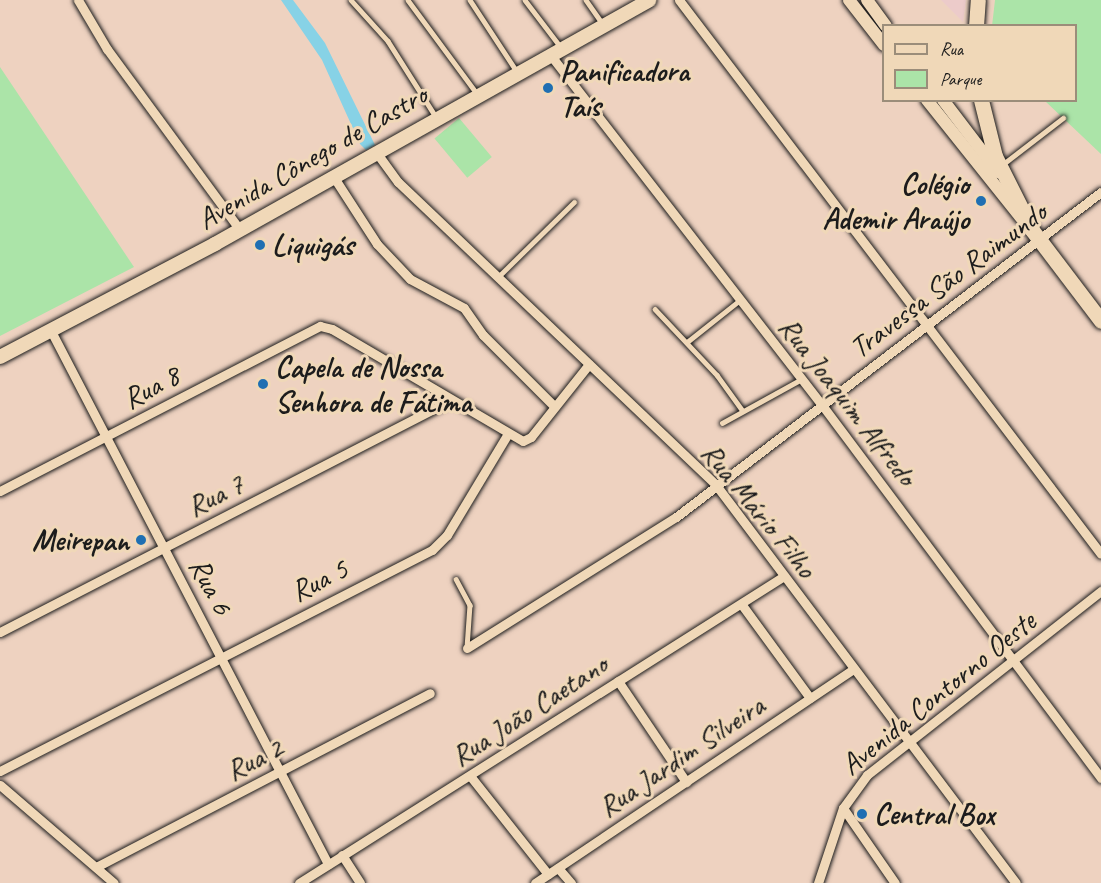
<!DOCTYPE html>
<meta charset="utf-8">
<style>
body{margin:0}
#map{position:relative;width:1101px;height:883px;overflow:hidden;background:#eed2c0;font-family:Caveat,sans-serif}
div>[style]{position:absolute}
.built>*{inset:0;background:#eccbca}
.green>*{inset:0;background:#abe4a8;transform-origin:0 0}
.water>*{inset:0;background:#87d2e6}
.roads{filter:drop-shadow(0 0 2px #1c1c1c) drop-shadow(0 0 2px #1c1c1c)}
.service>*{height:4.5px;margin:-2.25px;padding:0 2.25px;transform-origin:2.25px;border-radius:2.25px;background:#f0d8b8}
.minor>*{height:9px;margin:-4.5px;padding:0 4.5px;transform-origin:4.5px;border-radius:4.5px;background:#f0d8b8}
.tertiary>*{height:12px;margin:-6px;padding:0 6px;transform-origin:6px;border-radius:6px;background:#f0d8b8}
.secondary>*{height:14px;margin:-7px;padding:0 7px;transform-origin:7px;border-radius:7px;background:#f0d8b8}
.primary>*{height:15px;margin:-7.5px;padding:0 7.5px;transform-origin:7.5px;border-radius:7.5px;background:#f0d8b8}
.dots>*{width:16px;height:16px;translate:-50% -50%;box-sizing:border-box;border:3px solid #f0d8b8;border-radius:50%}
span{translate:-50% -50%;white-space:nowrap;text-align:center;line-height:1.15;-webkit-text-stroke:6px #f0d8b8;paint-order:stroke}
.poi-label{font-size:30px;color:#1c1c1c;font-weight:700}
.left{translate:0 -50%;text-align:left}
.right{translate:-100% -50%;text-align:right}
.street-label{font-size:30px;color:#1c1c1c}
.legend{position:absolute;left:882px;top:24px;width:195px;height:78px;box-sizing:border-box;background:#f0d8b8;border:2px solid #9b8d7a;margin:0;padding:8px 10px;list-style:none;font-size:18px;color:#1c1c1c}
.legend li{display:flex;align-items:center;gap:12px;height:30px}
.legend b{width:30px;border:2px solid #9b8d7a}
</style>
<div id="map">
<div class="built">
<i style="clip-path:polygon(941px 0,966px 0,963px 22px)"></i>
</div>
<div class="green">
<i style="clip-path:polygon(995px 0,1101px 0,1101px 154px,1045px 101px,1076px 100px,1076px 26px,992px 26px)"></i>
<i style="clip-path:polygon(0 67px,134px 267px,0 336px)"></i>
<i style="left:459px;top:118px;width:51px;height:32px;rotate:50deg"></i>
</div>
<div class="water">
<i style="clip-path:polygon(281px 0,293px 0,325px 43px,375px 145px,366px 150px,360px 144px,322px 60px)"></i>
</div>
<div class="roads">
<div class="service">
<i style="left:351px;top:0;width:55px;rotate:47.9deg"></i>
<i style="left:388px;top:41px;width:90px;rotate:57.7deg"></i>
<i style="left:408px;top:0;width:118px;rotate:53.6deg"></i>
<i style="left:470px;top:0;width:87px;rotate:56.7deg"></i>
<i style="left:525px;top:0;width:58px;rotate:52.7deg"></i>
<i style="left:586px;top:0;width:29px;rotate:55deg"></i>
<i style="left:1002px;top:165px;width:77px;rotate:-37.6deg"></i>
<i style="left:497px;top:278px;width:108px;rotate:-44.6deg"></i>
<i style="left:655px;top:309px;width:91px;rotate:46.8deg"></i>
<i style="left:717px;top:375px;width:44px;rotate:54.2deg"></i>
<i style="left:687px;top:342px;width:68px;rotate:-38.4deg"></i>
<i style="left:722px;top:423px;width:89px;rotate:-28.9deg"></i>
<i style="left:456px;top:579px;width:30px;rotate:62deg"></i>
<i style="left:470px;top:605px;width:43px;rotate:94deg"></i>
</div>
<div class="minor">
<i style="left:78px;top:0;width:57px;rotate:59.4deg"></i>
<i style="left:107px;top:49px;width:225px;rotate:53.7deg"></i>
<i style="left:679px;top:0;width:696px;rotate:52.7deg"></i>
<i style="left:552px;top:57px;width:440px;rotate:52.2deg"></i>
<i style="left:822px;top:405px;width:466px;rotate:53.2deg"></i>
<i style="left:376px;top:152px;width:37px;rotate:54deg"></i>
<i style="left:398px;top:182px;width:439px;rotate:43.6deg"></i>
<i style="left:716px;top:485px;width:498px;rotate:53deg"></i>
<i style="left:333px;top:176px;width:81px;rotate:57.1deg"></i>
<i style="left:377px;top:244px;width:48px;rotate:46.7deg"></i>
<i style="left:410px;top:279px;width:61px;rotate:28.2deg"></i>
<i style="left:464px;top:308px;width:33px;rotate:55deg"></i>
<i style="left:483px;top:335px;width:100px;rotate:45deg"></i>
<i style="left:51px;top:331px;width:601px;rotate:62.54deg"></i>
<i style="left:0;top:491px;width:360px;rotate:-27.3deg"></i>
<i style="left:320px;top:326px;width:12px;rotate:14deg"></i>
<i style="left:332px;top:329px;width:221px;rotate:30.4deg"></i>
<i style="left:523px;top:441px;width:9px;rotate:-27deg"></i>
<i style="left:531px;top:437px;width:93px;rotate:-51.5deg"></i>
<i style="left:742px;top:605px;width:115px;rotate:53.8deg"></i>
<i style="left:0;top:632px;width:507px;rotate:-27.22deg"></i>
<i style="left:467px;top:648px;width:247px;rotate:-32.1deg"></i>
<i style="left:676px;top:517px;width:535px;rotate:-37.41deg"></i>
<i style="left:618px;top:681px;width:122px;rotate:56deg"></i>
<i style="left:0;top:771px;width:485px;rotate:-27.1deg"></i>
<i style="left:432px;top:550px;width:21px;rotate:-45deg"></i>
<i style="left:447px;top:535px;width:117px;rotate:-59deg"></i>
<i style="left:471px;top:777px;width:124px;rotate:51.6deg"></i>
<i style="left:0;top:785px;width:150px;rotate:40.7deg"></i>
<i style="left:843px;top:808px;width:91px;rotate:55.3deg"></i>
<i style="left:342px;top:855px;width:33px;rotate:57deg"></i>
<i style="left:98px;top:866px;width:374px;rotate:-27.5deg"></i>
<i style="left:558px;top:868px;width:20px;rotate:49deg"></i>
<i style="left:299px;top:883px;width:574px;rotate:-32.33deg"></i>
<i style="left:535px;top:883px;width:383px;rotate:-33.9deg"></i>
<i style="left:818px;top:883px;width:79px;rotate:-71.6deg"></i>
<i style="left:843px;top:808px;width:41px;rotate:-54deg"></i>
<i style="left:867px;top:775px;width:298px;rotate:-38.2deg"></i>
</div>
<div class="tertiary">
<i style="left:849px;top:0;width:57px;rotate:52.1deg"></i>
<i style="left:867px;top:0;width:32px;rotate:54deg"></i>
<i style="left:927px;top:100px;width:152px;rotate:51.4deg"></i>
<i style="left:943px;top:100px;width:91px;rotate:52.6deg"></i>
</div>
<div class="secondary">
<i style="left:0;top:357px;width:243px;rotate:-27.7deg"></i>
<i style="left:215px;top:244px;width:498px;rotate:-29.3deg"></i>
</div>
<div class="primary">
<i style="left:976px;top:26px;width:26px;rotate:-86deg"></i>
<i style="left:981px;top:100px;width:58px;rotate:76deg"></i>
<i style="left:995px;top:156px;width:83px;rotate:63.4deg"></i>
<i style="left:1032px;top:230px;width:114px;rotate:52.8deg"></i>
</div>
</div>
<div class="dots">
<i style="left:548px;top:88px;background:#1f6fb2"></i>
<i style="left:981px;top:201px;background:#1f6fb2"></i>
<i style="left:260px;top:245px;background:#1f6fb2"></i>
<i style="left:263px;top:384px;background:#1f6fb2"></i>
<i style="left:141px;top:540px;background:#1f6fb2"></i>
<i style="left:862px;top:814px;background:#1f6fb2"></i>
</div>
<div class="poi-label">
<span class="left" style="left:560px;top:88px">Panificadora<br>Taís</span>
<span class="right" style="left:969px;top:201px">Colégio<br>Ademir Araújo</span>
<span class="left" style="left:272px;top:245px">Liquigás</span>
<span class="left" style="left:275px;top:384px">Capela de Nossa<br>Senhora de Fátima</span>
<span class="right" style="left:129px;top:540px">Meirepan</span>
<span class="left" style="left:874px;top:814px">Central Box</span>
</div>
<div class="street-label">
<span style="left:312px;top:157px;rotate:-30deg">Avenida Cônego de Castro</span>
<span style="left:948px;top:280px;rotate:-37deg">Travessa São Raimundo</span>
<span style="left:151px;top:387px;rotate:-28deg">Rua 8</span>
<span style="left:848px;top:401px;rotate:52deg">Rua Joaquim Alfredo</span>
<span style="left:215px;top:495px;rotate:-27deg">Rua 7</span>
<span style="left:759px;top:510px;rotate:51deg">Rua Mário Filho</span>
<span style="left:319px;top:580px;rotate:-27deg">Rua 5</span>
<span style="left:211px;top:586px;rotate:62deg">Rua 6</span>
<span style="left:938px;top:693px;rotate:-39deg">Avenida Contorno Oeste</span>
<span style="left:529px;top:710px;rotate:-33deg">Rua João Caetano</span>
<span style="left:681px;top:756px;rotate:-34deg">Rua Jardim Silveira</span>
<span style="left:254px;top:759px;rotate:-27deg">Rua 2</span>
</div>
<ul class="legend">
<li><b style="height:8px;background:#f0d8b8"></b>Rua</li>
<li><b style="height:16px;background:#abe4a8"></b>Parque</li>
</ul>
</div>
